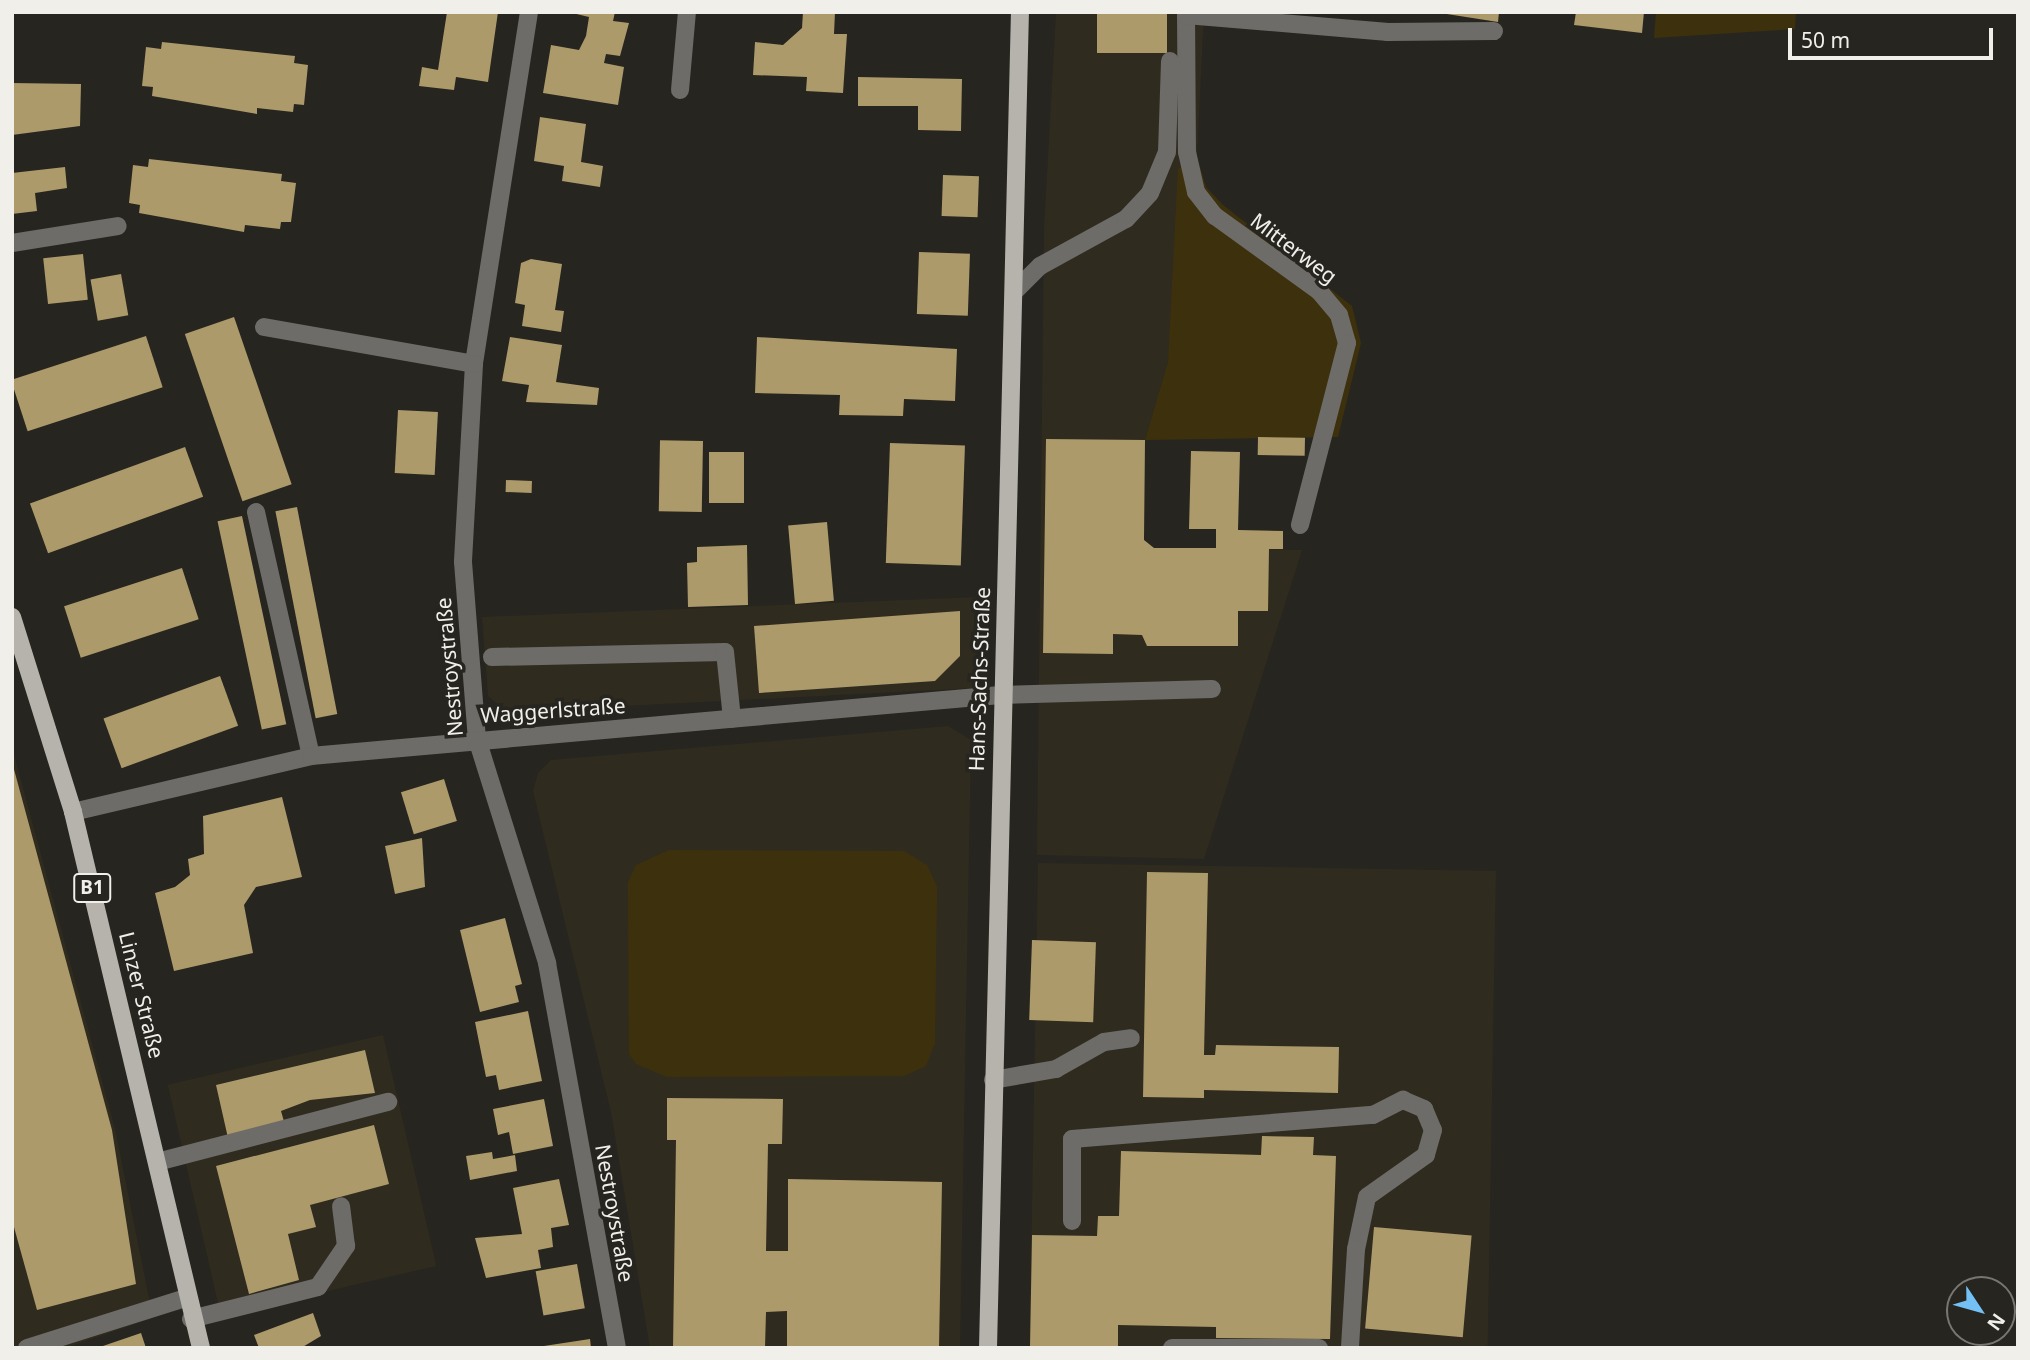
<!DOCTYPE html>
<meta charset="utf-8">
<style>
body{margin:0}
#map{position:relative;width:2030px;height:1360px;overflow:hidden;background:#27251f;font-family:"Noto Sans",sans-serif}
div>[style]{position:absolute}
.built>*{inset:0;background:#302b1f;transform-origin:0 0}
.green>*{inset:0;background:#3d310d}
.building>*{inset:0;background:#ad9a6a;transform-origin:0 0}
.minor>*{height:18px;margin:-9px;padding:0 9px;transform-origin:9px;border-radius:9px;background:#6d6c68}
.major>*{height:18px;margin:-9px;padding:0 9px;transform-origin:9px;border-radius:9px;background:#b5b3ac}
span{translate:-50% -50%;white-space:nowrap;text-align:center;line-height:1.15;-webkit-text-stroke:7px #27251f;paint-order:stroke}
.shield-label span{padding:2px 5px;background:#27251f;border:2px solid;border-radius:5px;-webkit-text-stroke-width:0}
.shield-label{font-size:19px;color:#f0efea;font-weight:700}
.street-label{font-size:21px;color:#f0efea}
.frame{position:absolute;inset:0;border:14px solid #f0efea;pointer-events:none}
.north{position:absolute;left:1946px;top:1276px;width:70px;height:70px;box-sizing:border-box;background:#27251f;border:2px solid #777670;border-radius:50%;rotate:126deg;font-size:19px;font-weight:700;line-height:28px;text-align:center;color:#f0efea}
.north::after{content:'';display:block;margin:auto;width:24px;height:32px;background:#73c1f5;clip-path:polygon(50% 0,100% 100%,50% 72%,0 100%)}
.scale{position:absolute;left:1788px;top:28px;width:205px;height:32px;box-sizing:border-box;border:4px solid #f0efea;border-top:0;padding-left:9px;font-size:21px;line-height:24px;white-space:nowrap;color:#f0efea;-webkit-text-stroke:5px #27251f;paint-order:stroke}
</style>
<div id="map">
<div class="built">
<i style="clip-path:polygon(1056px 12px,1204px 12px,1197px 157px,1168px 362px,1145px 440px,1144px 539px,1154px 548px,1302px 550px,1204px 859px,1037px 855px,1044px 228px)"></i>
<i style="clip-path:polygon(979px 597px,975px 688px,507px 712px,488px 696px,482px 617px)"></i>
<i style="clip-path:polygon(948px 726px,971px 740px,960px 1348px,650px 1348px,611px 1112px,533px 791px,538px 773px,551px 760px)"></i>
<i style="clip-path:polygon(12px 747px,115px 1129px,153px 1318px,65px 1348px,12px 1348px)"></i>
<i style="left:1038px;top:863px;width:458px;height:485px;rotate:1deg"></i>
<i style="left:383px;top:1035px;width:237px;height:221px;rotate:77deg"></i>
</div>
<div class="green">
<i style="clip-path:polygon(1656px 12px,1796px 12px,1795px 29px,1654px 38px)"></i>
<i style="clip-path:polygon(1197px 157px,1206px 187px,1223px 205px,1352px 306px,1361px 343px,1338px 437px,1145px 440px,1168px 362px,1178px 169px)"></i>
<i style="clip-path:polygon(669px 850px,904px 851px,927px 865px,937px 886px,935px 1043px,926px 1066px,904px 1076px,667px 1077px,636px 1064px,629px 1054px,628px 882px,636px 865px)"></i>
</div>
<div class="building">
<i style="clip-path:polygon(447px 12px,498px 12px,488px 82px,456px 77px,454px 90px,419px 86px,422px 67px,438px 70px)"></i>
<i style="clip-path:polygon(568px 12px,615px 12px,613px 21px,629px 23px,620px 56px,606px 54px,604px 63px,624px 67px,618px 105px,543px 93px,551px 45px,579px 50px,586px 36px,589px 17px)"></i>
<i style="clip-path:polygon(803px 12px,835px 12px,834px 34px,847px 34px,843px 93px,806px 91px,807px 77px,753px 75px,755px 42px,783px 45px,802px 28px)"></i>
<i style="left:1097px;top:12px;width:70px;height:41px"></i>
<i style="clip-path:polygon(1434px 12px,1499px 12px,1498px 22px)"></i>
<i style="clip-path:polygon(1576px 12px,1644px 12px,1642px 33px,1574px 25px)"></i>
<i style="clip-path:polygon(162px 42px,295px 56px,294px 63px,308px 65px,304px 105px,294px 104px,293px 112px,257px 108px,257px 114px,152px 96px,153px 87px,142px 86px,146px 47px,161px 49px)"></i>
<i style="clip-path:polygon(858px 77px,962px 79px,961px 131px,918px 130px,918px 106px,858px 106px)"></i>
<i style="clip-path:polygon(12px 83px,81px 84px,80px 126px,12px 135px)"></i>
<i style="clip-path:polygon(540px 117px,586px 124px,581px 162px,603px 166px,600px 187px,562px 181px,564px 166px,534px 161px)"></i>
<i style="clip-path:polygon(149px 159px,282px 174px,281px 181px,296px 183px,291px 222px,281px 222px,280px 229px,245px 225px,244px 232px,139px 213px,140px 205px,129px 203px,133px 165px,148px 167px)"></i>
<i style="clip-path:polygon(65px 167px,67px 188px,35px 193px,37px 211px,12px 214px,12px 173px)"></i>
<i style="left:943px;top:175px;width:36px;height:41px;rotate:2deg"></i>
<i style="left:919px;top:252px;width:51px;height:62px;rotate:2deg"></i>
<i style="left:83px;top:254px;width:46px;height:40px;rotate:84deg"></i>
<i style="clip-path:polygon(531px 259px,562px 264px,555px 310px,564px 311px,561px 332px,522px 326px,525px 305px,515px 303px,521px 263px)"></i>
<i style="left:121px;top:274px;width:42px;height:31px;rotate:80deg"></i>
<i style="left:234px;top:317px;width:177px;height:52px;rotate:71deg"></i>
<i style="left:146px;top:336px;width:54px;height:142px;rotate:72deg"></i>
<i style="clip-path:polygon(510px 337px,562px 345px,556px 382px,599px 388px,597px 405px,526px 402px,529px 385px,502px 381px)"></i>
<i style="clip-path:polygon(757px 337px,957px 349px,955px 401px,904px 399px,903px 416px,839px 415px,840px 395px,755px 393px)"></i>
<i style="left:398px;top:410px;width:40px;height:63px;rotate:3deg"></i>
<i style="left:1258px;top:437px;width:47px;height:18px;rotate:1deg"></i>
<i style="clip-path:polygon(1046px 439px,1145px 440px,1144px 540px,1154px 548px,1216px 548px,1216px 529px,1189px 529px,1191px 451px,1240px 452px,1238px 530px,1283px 531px,1283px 549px,1269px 549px,1268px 611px,1238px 611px,1238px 646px,1147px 646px,1142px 635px,1113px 634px,1113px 654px,1043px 653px)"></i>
<i style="left:703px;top:441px;width:71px;height:43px;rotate:91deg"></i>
<i style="left:890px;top:443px;width:75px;height:120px;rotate:2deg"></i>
<i style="left:185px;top:447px;width:53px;height:165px;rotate:70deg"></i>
<i style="left:709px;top:452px;width:35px;height:51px"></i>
<i style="left:506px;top:480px;width:26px;height:12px;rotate:2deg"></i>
<i style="left:297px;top:507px;width:211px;height:22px;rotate:79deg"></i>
<i style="left:242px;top:516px;width:213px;height:25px;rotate:78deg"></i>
<i style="left:827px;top:522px;width:79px;height:39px;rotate:85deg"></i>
<i style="clip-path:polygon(747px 545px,748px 605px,688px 607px,687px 563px,697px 562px,697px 547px)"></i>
<i style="left:182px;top:568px;width:54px;height:124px;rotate:72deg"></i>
<i style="clip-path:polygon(960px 611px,960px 656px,935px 681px,759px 693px,754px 626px)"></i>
<i style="left:220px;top:676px;width:53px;height:124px;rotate:70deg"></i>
<i style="clip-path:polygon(12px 762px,112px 1130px,136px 1284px,37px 1310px,12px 1220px)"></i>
<i style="left:444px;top:779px;width:44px;height:45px;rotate:73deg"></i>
<i style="clip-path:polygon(282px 797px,302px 877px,256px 887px,244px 905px,253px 953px,174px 971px,155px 893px,175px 887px,190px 875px,188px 859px,204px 854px,203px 816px)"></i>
<i style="clip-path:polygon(422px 838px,425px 887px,395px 894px,385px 846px)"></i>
<i style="clip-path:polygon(1147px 872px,1208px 873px,1204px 1055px,1215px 1055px,1216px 1045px,1339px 1047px,1338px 1093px,1204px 1090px,1204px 1098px,1143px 1097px)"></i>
<i style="clip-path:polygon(505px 918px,522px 984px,515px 986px,519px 1002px,480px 1012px,460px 930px)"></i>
<i style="left:1032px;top:940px;width:64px;height:80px;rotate:2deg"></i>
<i style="clip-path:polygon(528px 1011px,542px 1081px,499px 1090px,496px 1075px,486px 1077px,475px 1022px)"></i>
<i style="clip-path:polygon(365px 1050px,375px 1093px,310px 1100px,281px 1111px,285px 1125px,228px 1138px,216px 1085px)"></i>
<i style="clip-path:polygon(667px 1098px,783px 1099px,782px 1144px,768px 1144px,766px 1251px,788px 1251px,788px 1179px,942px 1182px,939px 1348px,787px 1348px,787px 1311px,766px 1312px,765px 1348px,673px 1348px,676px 1140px,667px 1140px)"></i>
<i style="clip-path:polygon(544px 1099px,553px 1146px,513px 1154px,509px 1132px,498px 1135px,493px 1109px)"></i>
<i style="clip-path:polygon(374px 1125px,389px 1184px,310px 1205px,316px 1227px,288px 1234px,299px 1280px,249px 1294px,216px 1166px)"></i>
<i style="clip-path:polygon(1262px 1136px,1314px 1137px,1313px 1155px,1336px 1156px,1330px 1339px,1216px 1338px,1216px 1327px,1118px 1325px,1118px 1348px,1030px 1348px,1032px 1235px,1097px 1236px,1098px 1216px,1119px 1216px,1121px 1151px,1261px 1155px)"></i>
<i style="clip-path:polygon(492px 1152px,493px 1159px,515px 1155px,517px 1171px,470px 1180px,466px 1156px)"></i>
<i style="clip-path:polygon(559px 1179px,569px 1225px,551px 1228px,553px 1247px,538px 1250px,541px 1268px,486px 1278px,475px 1238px,522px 1234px,513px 1188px)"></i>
<i style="left:1374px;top:1227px;width:98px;height:102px;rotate:5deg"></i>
<i style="left:577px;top:1264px;width:45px;height:42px;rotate:80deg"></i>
<i style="clip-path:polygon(313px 1313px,321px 1336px,301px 1348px,259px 1348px,254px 1335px)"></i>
<i style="clip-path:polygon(141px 1333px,146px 1348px,100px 1348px,100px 1347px)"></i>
<i style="clip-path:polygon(590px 1339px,591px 1348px,544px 1348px,544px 1346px)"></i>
</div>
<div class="minor">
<i style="left:529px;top:12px;width:356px;rotate:98.9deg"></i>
<i style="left:474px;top:364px;width:198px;rotate:93.2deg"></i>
<i style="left:463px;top:562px;width:178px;rotate:85.5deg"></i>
<i style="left:477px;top:739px;width:235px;rotate:72.6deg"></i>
<i style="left:547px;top:963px;width:391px;rotate:79.7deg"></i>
<i style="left:1186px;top:12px;width:140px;rotate:89.6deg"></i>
<i style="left:1187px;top:152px;width:41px;rotate:77.3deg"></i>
<i style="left:1196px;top:192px;width:31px;rotate:52deg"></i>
<i style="left:1215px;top:216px;width:128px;rotate:35.8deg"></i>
<i style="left:1319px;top:291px;width:31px;rotate:50deg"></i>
<i style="left:1339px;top:315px;width:29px;rotate:74deg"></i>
<i style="left:1347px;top:343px;width:188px;rotate:104.5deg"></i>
<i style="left:1186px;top:15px;width:203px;rotate:4.8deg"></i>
<i style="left:1388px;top:32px;width:106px;rotate:-0.5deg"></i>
<i style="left:680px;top:90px;width:78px;rotate:-84.9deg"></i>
<i style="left:12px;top:243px;width:107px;rotate:-9.1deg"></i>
<i style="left:1015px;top:291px;width:35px;rotate:-45deg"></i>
<i style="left:1040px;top:266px;width:98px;rotate:-28.7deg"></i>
<i style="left:1126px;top:219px;width:35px;rotate:-47deg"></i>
<i style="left:1150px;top:193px;width:44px;rotate:-67.5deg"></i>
<i style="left:1167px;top:152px;width:91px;rotate:-88.1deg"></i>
<i style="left:264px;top:327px;width:213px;rotate:10deg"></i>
<i style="left:256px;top:512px;width:250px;rotate:77.3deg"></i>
<i style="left:492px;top:657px;width:233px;rotate:-1.2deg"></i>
<i style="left:725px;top:652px;width:67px;rotate:84deg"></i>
<i style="left:73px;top:812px;width:244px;rotate:-13.2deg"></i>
<i style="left:311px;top:756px;width:692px;rotate:-5.06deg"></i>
<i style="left:1000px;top:695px;width:212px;rotate:-1.6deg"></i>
<i style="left:993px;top:1080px;width:64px;rotate:-9.9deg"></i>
<i style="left:1056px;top:1069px;width:55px;rotate:-29.4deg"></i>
<i style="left:1104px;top:1042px;width:27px;rotate:-8deg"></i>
<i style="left:157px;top:1162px;width:239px;rotate:-14.6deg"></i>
<i style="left:1072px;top:1221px;width:82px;rotate:-90deg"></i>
<i style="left:1072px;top:1139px;width:302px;rotate:-4.6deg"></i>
<i style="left:1373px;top:1115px;width:34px;rotate:-27deg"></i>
<i style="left:1403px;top:1100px;width:23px;rotate:23deg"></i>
<i style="left:1424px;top:1109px;width:23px;rotate:67deg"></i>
<i style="left:1433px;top:1130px;width:26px;rotate:106deg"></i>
<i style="left:1426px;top:1155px;width:72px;rotate:144.6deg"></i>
<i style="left:1367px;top:1197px;width:53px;rotate:101.9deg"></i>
<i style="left:1356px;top:1249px;width:99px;rotate:93.5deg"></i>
<i style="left:191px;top:1319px;width:131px;rotate:-14.1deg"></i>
<i style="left:318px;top:1287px;width:50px;rotate:-55.7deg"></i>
<i style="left:346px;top:1246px;width:40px;rotate:-97.1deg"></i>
<i style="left:27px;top:1348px;width:167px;rotate:-17.5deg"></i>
<i style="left:1172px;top:1348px;width:147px"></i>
</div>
<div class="major">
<i style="left:12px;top:617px;width:204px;rotate:72.6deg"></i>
<i style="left:73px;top:812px;width:551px;rotate:76.57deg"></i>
<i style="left:988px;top:1348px;width:1336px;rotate:-88.63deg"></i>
</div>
<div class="shield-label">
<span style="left:92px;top:888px">B1</span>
</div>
<div class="street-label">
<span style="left:1294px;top:248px;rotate:37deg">Mitterweg</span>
<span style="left:449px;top:667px;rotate:-95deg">Nestroystraße</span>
<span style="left:979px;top:679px;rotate:-88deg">Hans-Sachs-Straße</span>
<span style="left:553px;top:710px;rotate:-4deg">Waggerlstraße</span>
<span style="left:142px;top:995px;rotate:76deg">Linzer Straße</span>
<span style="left:615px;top:1213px;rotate:80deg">Nestroystraße</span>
</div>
<div class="frame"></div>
<div class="north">N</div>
<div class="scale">50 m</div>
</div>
